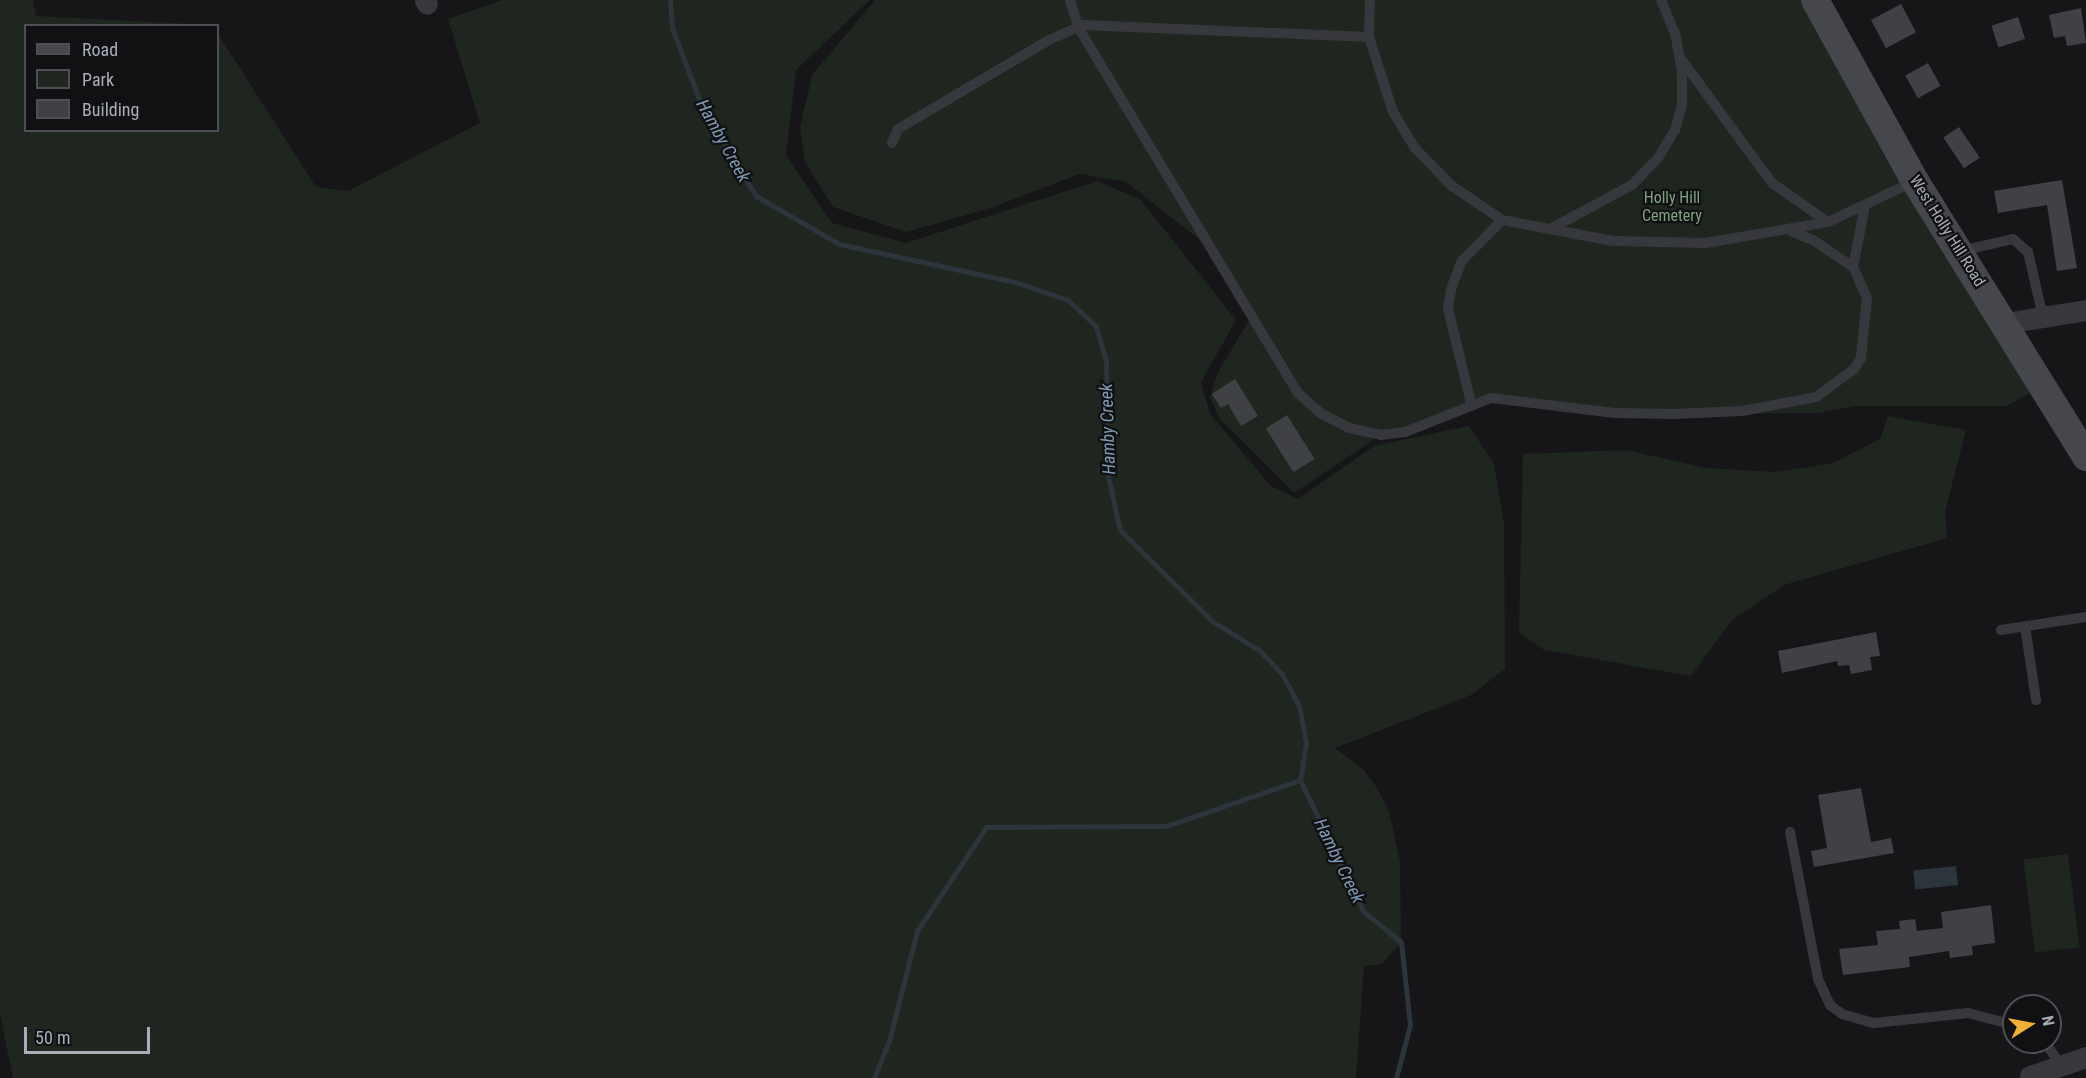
<!DOCTYPE html>
<style>
body{margin:0}
#map{position:relative;width:2086px;height:1078px;overflow:hidden;background:#161618;font-family:"Roboto Condensed",sans-serif}
div>[style]{position:absolute}
.green>*{inset:0;background:#1e261f;transform-origin:0 0}
.water>*{inset:0;background:#2c353c;transform-origin:0 0}
.stream>*{height:5px;margin:-2.5px;padding:0 2.5px;transform-origin:2.5px;border-radius:2.5px;background:#2c353c}
.building>*{inset:0;background:#404145;transform-origin:0 0}
.lane>*{height:10px;margin:-5px;padding:0 5px;transform-origin:5px;border-radius:5px;background:#37383d}
.street>*{height:21px;margin:-10.5px;padding:0 10.5px;transform-origin:10.5px;border-radius:10.5px;background:#37383d}
.secondary>*{height:28px;margin:-14px;padding:0 14px;transform-origin:14px;border-radius:14px;background:#45474d}
span{translate:-50% -50%;white-space:nowrap;text-align:center;line-height:1.15;-webkit-text-stroke:4.5px #111113;paint-order:stroke}
.park-label{font-size:16px;color:#7fa381}
.street-label{font-size:16px;color:#a8adb8}
.water-label{font-size:18px;color:#7f9bb3;font-style:italic}
.legend{position:absolute;left:24px;top:24px;width:195px;height:108px;box-sizing:border-box;background:#111113;border:2px solid #4d4f55;margin:0;padding:8px 10px;list-style:none;font-size:18px;color:#a8adb8}
.legend li{display:flex;align-items:center;gap:12px;height:30px}
.legend b{width:30px;border:2px solid #4d4f55}
.north{position:absolute;left:2002px;top:994px;width:60px;height:60px;box-sizing:border-box;background:#111113;border:2px solid #4d4f55;border-radius:50%;rotate:79deg;font-size:16px;font-weight:700;line-height:24px;text-align:center;color:#a8adb8}
.north::after{content:'';display:block;margin:auto;width:21px;height:27px;background:#f2b134;clip-path:polygon(50% 0,100% 100%,50% 72%,0 100%)}
.scale{position:absolute;left:24px;top:1027px;width:126px;height:27px;box-sizing:border-box;border:3px solid #a8adb8;border-top:0;padding-left:8px;font-size:18px;line-height:21px;white-space:nowrap;color:#a8adb8;-webkit-text-stroke:4px #111113;paint-order:stroke}
</style>
<div id="map">
<div class="green">
<i style="clip-path:polygon(0 0,33px 0,36px 16px,210px 25px,26px 26px,26px 130px,218px 130px,218px 34px,316px 187px,348px 191px,480px 123px,448px 19px,502px 0,870px 0,796px 70px,786px 155px,832px 223px,906px 243px,1097px 181px,1140px 199px,1236px 320px,1201px 382px,1210px 414px,1271px 486px,1298px 499px,1374px 446px,1469px 426px,1494px 464px,1504px 523px,1505px 669px,1471px 695px,1335px 748px,1364px 770px,1377px 788px,1389px 811px,1400px 861px,1401px 942px,1382px 964px,1364px 966px,1356px 1078px,13px 1078px,0 1014px)"></i>
<i style="clip-path:polygon(875px 0,1815px 0,2043px 386px,2007px 406px,1856px 406px,1818px 413px,1670px 414px,1491px 398px,1381px 435px,1294px 493px,1219px 418px,1210px 397px,1218px 372px,1250px 319px,1204px 243px,1126px 182px,1079px 174px,991px 208px,906px 232px,833px 207px,805px 162px,800px 128px,812px 75px)"></i>
<i style="clip-path:polygon(1888px 416px,1966px 430px,1945px 512px,1947px 538px,1784px 585px,1732px 620px,1691px 676px,1544px 650px,1519px 632px,1523px 454px,1626px 450px,1706px 468px,1774px 472px,1833px 463px,1880px 439px)"></i>
<i style="left:2068px;top:854px;width:94px;height:45px;rotate:83deg"></i>
</div>
<div class="water">
<i style="left:1956px;top:866px;width:19px;height:43px;rotate:84deg"></i>
</div>
<div class="stream">
<i style="left:670px;top:0;width:28px;rotate:86deg"></i>
<i style="left:672px;top:28px;width:87px;rotate:69.1deg"></i>
<i style="left:703px;top:109px;width:102px;rotate:58.7deg"></i>
<i style="left:756px;top:196px;width:96px;rotate:30deg"></i>
<i style="left:839px;top:244px;width:180px;rotate:12.2deg"></i>
<i style="left:1015px;top:282px;width:56px;rotate:18.8deg"></i>
<i style="left:1068px;top:300px;width:38px;rotate:43deg"></i>
<i style="left:1096px;top:326px;width:35px;rotate:74deg"></i>
<i style="left:1106px;top:360px;width:116px;rotate:89deg"></i>
<i style="left:1108px;top:476px;width:55px;rotate:77.5deg"></i>
<i style="left:1120px;top:530px;width:129px;rotate:44.7deg"></i>
<i style="left:1212px;top:621px;width:57px;rotate:32deg"></i>
<i style="left:1260px;top:651px;width:32px;rotate:46deg"></i>
<i style="left:1282px;top:674px;width:36px;rotate:62deg"></i>
<i style="left:1299px;top:706px;width:38px;rotate:79deg"></i>
<i style="left:1306px;top:743px;width:37px;rotate:99deg"></i>
<i style="left:1300px;top:780px;width:145px;rotate:64.3deg"></i>
<i style="left:1363px;top:911px;width:49px;rotate:39.2deg"></i>
<i style="left:1401px;top:942px;width:83px;rotate:83.8deg"></i>
<i style="left:1410px;top:1025px;width:55px;rotate:104.8deg"></i>
<i style="left:874px;top:1078px;width:40px;rotate:-68deg"></i>
<i style="left:889px;top:1041px;width:114px;rotate:-75.7deg"></i>
<i style="left:917px;top:931px;width:125px;rotate:-56.4deg"></i>
<i style="left:986px;top:827px;width:180px;rotate:-0.3deg"></i>
<i style="left:1166px;top:826px;width:142px;rotate:-18.9deg"></i>
</div>
<div class="building">
<i style="left:1901px;top:4px;width:32px;height:34px;rotate:62deg"></i>
<i style="clip-path:polygon(2081px 8px,2086px 43px,2067px 46px,2065px 36px,2054px 38px,2049px 15px)"></i>
<i style="left:2018px;top:17px;width:23px;height:28px;rotate:72deg"></i>
<i style="left:1928px;top:63px;width:26px;height:26px;rotate:61deg"></i>
<i style="left:1959px;top:127px;width:37px;height:19px;rotate:56deg"></i>
<i style="clip-path:polygon(2062px 180px,2077px 268px,2057px 271px,2047px 205px,1998px 213px,1994px 191px)"></i>
<i style="clip-path:polygon(1235px 379px,1258px 416px,1241px 426px,1228px 404px,1221px 408px,1212px 394px)"></i>
<i style="left:1287px;top:415px;width:52px;height:25px;rotate:58deg"></i>
<i style="clip-path:polygon(1876px 632px,1880px 656px,1870px 657px,1872px 670px,1851px 674px,1849px 665px,1838px 666px,1837px 661px,1782px 673px,1778px 651px)"></i>
<i style="clip-path:polygon(1861px 788px,1871px 842px,1891px 838px,1894px 853px,1814px 867px,1811px 851px,1827px 848px,1818px 795px)"></i>
<i style="clip-path:polygon(1991px 905px,1995px 943px,1972px 946px,1973px 955px,1950px 958px,1949px 951px,1909px 957px,1910px 967px,1843px 975px,1839px 949px,1878px 945px,1876px 931px,1900px 929px,1899px 921px,1915px 919px,1917px 931px,1943px 928px,1941px 912px)"></i>
</div>
<div class="lane">
<i style="left:1070px;top:0;width:28px;rotate:73deg"></i>
<i style="left:1078px;top:27px;width:427px;rotate:59deg"></i>
<i style="left:1298px;top:393px;width:30px;rotate:42deg"></i>
<i style="left:1320px;top:413px;width:33px;rotate:27deg"></i>
<i style="left:1349px;top:428px;width:33px;rotate:12deg"></i>
<i style="left:1381px;top:435px;width:24px;rotate:-7deg"></i>
<i style="left:1405px;top:432px;width:92px;rotate:-21.6deg"></i>
<i style="left:1491px;top:398px;width:125px;rotate:6.9deg"></i>
<i style="left:1615px;top:413px;width:59px;rotate:1deg"></i>
<i style="left:1674px;top:414px;width:68px;rotate:-2.5deg"></i>
<i style="left:1742px;top:411px;width:75px;rotate:-10.7deg"></i>
<i style="left:1816px;top:397px;width:47px;rotate:-36.4deg"></i>
<i style="left:1854px;top:369px;width:13px;rotate:-58deg"></i>
<i style="left:1861px;top:358px;width:60px;rotate:-84.3deg"></i>
<i style="left:1867px;top:298px;width:34px;rotate:-114deg"></i>
<i style="left:1853px;top:267px;width:48px;rotate:-146deg"></i>
<i style="left:1813px;top:240px;width:24px;rotate:-158deg"></i>
<i style="left:1370px;top:0;width:37px;rotate:92deg"></i>
<i style="left:1369px;top:37px;width:79px;rotate:72.3deg"></i>
<i style="left:1393px;top:112px;width:42px;rotate:58.6deg"></i>
<i style="left:1415px;top:148px;width:53px;rotate:45.8deg"></i>
<i style="left:1452px;top:186px;width:60px;rotate:34.2deg"></i>
<i style="left:1502px;top:220px;width:113px;rotate:10.7deg"></i>
<i style="left:1613px;top:241px;width:93px;rotate:1.2deg"></i>
<i style="left:1706px;top:243px;width:124px;rotate:-9.8deg"></i>
<i style="left:1828px;top:222px;width:96px;rotate:-25.2deg"></i>
<i style="left:1681px;top:59px;width:154px;rotate:53.7deg"></i>
<i style="left:1772px;top:183px;width:68px;rotate:34.9deg"></i>
<i style="left:892px;top:143px;width:15px;rotate:-67deg"></i>
<i style="left:898px;top:129px;width:175px;rotate:-30.5deg"></i>
<i style="left:1049px;top:40px;width:37px;rotate:-24deg"></i>
<i style="left:1083px;top:25px;width:286px;rotate:2.4deg"></i>
<i style="left:1552px;top:228px;width:91px;rotate:-28.3deg"></i>
<i style="left:1632px;top:185px;width:37px;rotate:-46deg"></i>
<i style="left:1658px;top:158px;width:33px;rotate:-59deg"></i>
<i style="left:1675px;top:130px;width:25px;rotate:-74deg"></i>
<i style="left:1682px;top:106px;width:34px;rotate:-90deg"></i>
<i style="left:1682px;top:72px;width:39px;rotate:-100deg"></i>
<i style="left:1675px;top:34px;width:37px;rotate:-112deg"></i>
<i style="left:1960px;top:251px;width:54px;rotate:-12.8deg"></i>
<i style="left:2013px;top:239px;width:20px;rotate:41deg"></i>
<i style="left:2028px;top:252px;width:67px;rotate:77deg"></i>
<i style="left:1853px;top:267px;width:62px;rotate:-78.9deg"></i>
<i style="left:1471px;top:403px;width:97px;rotate:-103.7deg"></i>
<i style="left:1448px;top:309px;width:20px;rotate:-81deg"></i>
<i style="left:1451px;top:289px;width:30px;rotate:-69deg"></i>
<i style="left:1462px;top:261px;width:57px;rotate:-45.7deg"></i>
<i style="left:2025px;top:626px;width:75px;rotate:81.5deg"></i>
<i style="left:2001px;top:630px;width:86px;rotate:-8.7deg"></i>
<i style="left:1790px;top:832px;width:150px;rotate:79.2deg"></i>
<i style="left:1818px;top:979px;width:29px;rotate:65deg"></i>
<i style="left:1830px;top:1005px;width:15px;rotate:37deg"></i>
<i style="left:1842px;top:1014px;width:33px;rotate:16deg"></i>
<i style="left:1874px;top:1023px;width:95px;rotate:-6.1deg"></i>
<i style="left:1968px;top:1013px;width:48px;rotate:14.6deg"></i>
<i style="left:2045px;top:1042px;width:27px;rotate:56deg"></i>
</div>
<div class="street">
<i style="left:425px;top:0;width:4px;rotate:63deg"></i>
<i style="left:2005px;top:323px;width:82px;rotate:-9.1deg"></i>
<i style="left:2030px;top:1076px;width:59px;rotate:-18.7deg"></i>
</div>
<div class="secondary">
<i style="left:1815px;top:0;width:207px;rotate:61.1deg"></i>
<i style="left:1915px;top:181px;width:325px;rotate:58.2deg"></i>
</div>
<div class="park-label">
<span style="left:1672px;top:207px">Holly Hill<br>Cemetery</span>
</div>
<div class="street-label">
<span style="left:1947px;top:231px;rotate:58deg">West Holly Hill Road</span>
</div>
<div class="water-label">
<span style="left:723px;top:141px;rotate:61deg">Hamby Creek</span>
<span style="left:1108px;top:429px;rotate:-92deg">Hamby Creek</span>
<span style="left:1339px;top:861px;rotate:64deg">Hamby Creek</span>
</div>
<ul class="legend">
<li><b style="height:8px;background:#45474d"></b>Road</li>
<li><b style="height:16px;background:#1e261f"></b>Park</li>
<li><b style="height:16px;background:#404145"></b>Building</li>
</ul>
<div class="north">N</div>
<div class="scale">50 m</div>
</div>
